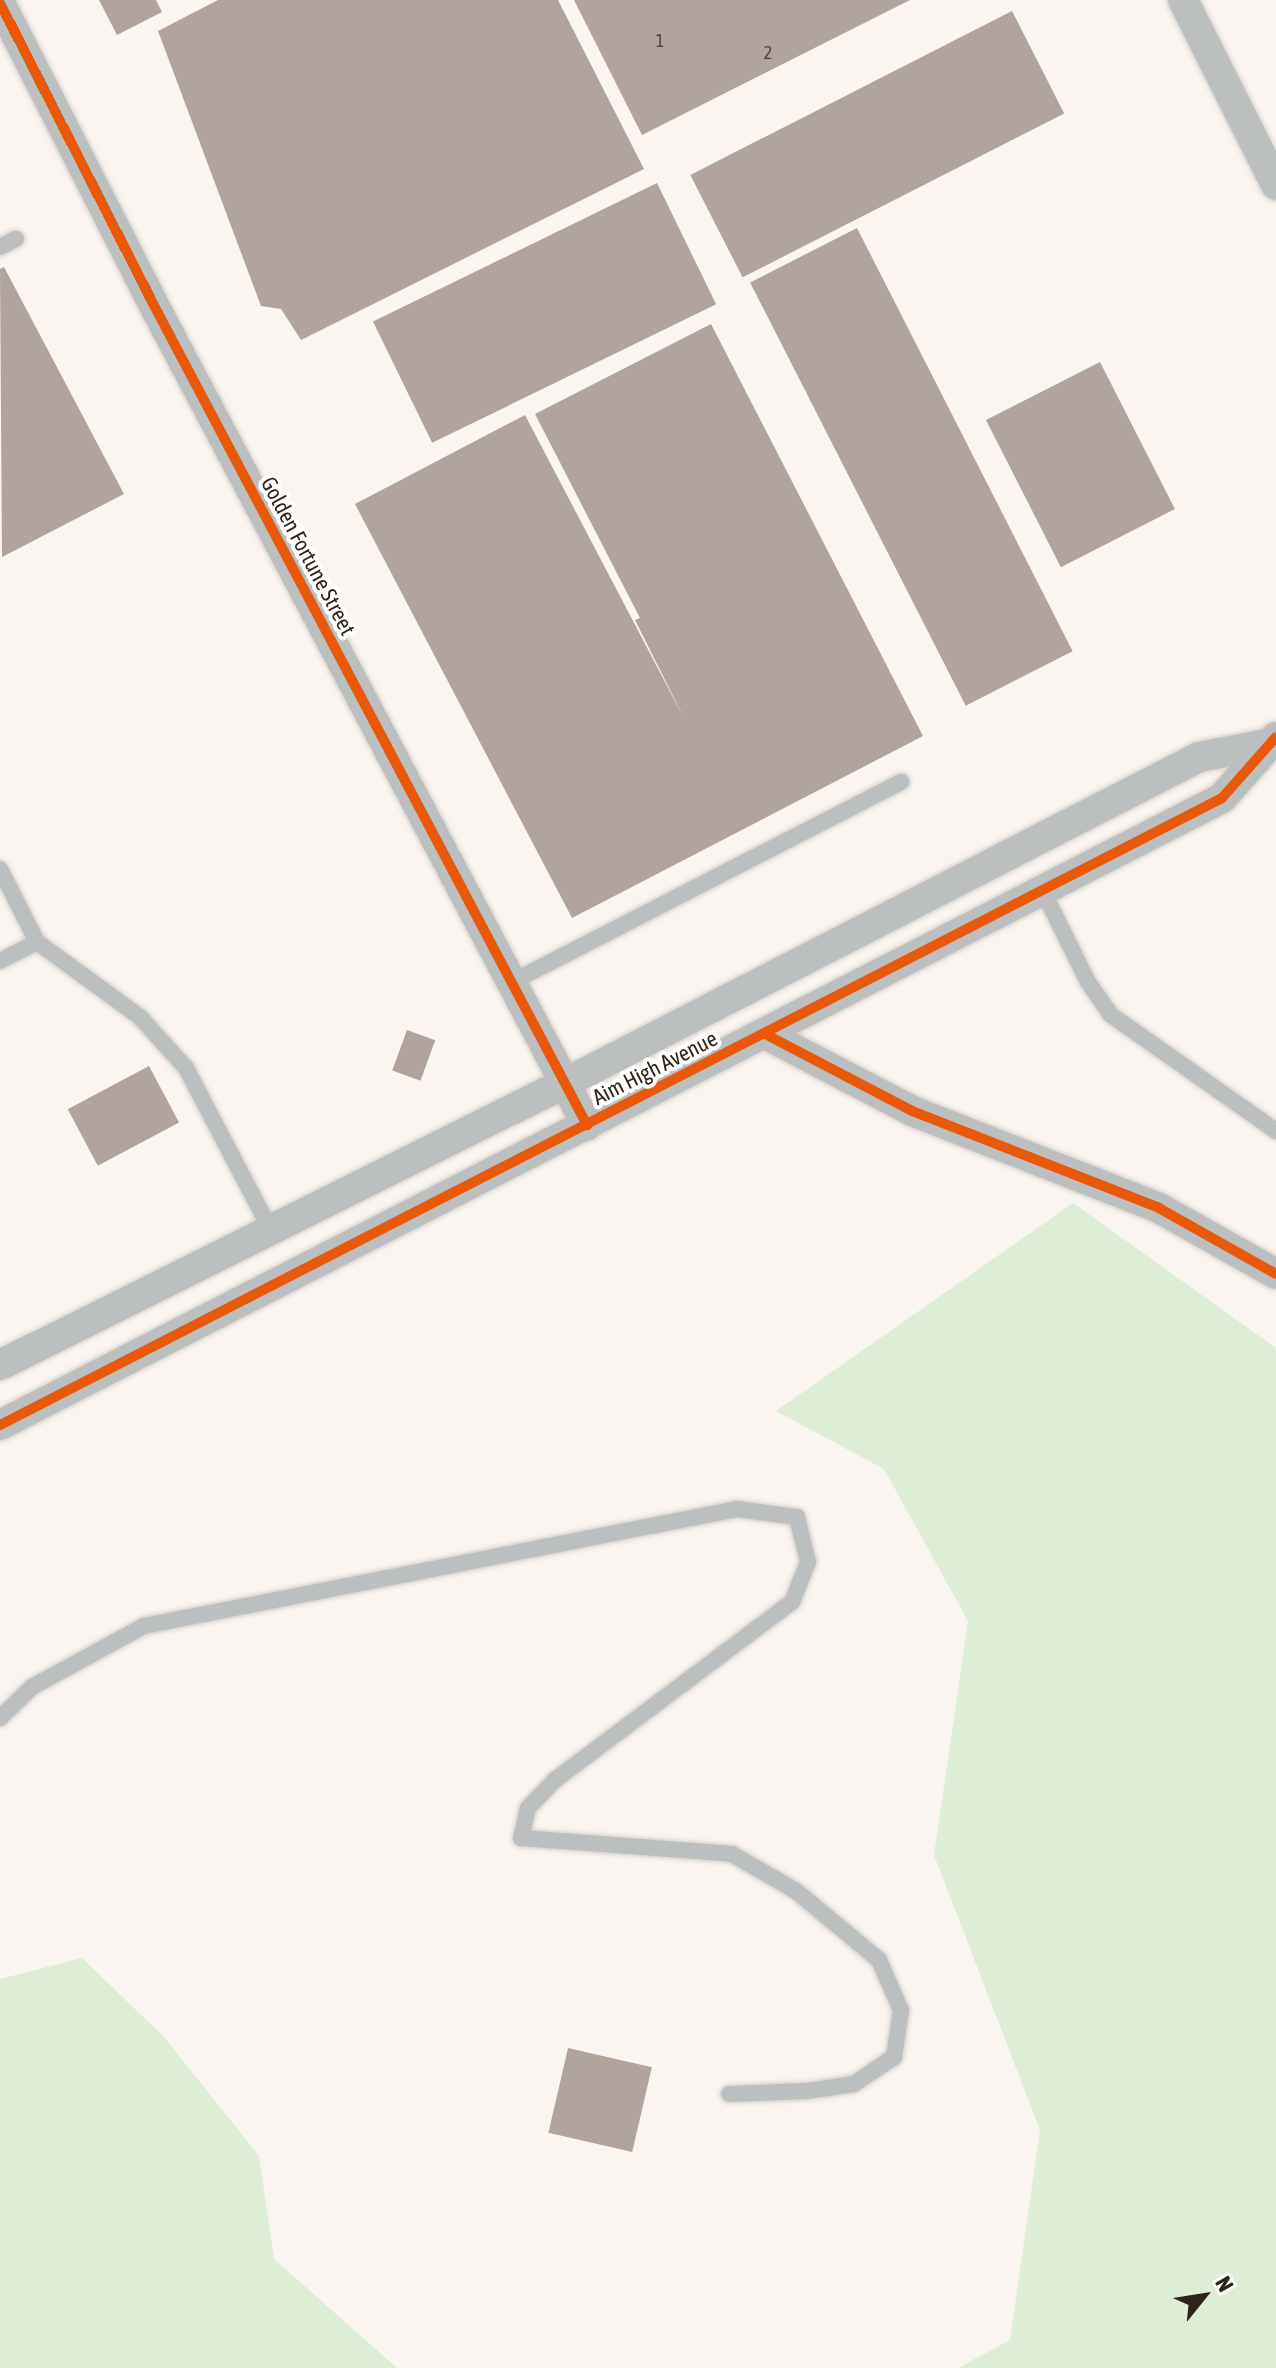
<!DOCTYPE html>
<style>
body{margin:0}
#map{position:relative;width:1276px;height:2368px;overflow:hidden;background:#faf5f0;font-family:"Asap Condensed",sans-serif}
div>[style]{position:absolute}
.green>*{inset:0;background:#deedd6}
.building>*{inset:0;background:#b0a49c;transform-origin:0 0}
.roads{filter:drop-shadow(0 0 2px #d4cfca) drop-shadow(0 0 2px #d4cfca)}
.service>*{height:16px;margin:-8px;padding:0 8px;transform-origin:8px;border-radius:8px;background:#bcbfc0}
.minor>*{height:30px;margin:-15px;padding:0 15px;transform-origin:15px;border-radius:15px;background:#bcbfc0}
.cycleway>*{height:10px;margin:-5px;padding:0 5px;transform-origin:5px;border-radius:5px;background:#e8590c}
span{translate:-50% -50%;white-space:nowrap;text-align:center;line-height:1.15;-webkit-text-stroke:8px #fff;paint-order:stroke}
.number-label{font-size:18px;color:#4e433b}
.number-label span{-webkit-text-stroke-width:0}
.street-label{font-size:22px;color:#2d231b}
.north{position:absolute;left:1164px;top:2256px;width:80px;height:80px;-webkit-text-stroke:6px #fff;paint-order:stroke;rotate:60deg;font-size:22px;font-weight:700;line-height:32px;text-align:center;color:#2d231b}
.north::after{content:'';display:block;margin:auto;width:28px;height:36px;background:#2d231b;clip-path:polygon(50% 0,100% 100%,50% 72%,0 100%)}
</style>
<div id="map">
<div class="green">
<i style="clip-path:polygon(1073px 1203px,1276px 1348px,1276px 2368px,958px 2368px,1010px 2340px,1040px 2130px,934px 1855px,968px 1621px,884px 1469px,776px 1411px)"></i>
<i style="clip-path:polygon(82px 1958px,164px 2037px,259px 2156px,274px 2259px,397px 2368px,0 2368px,0 1979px)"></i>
</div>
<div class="building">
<i style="clip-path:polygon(99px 0,156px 0,162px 12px,117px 35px)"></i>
<i style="clip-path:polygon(218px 0,558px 0,644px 169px,301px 340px,281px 309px,261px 306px,158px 31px)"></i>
<i style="clip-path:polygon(574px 0,910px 0,642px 135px)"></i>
<i style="left:1012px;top:11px;width:115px;height:361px;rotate:63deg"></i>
<i style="left:657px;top:183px;width:135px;height:316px;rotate:64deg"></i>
<i style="left:857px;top:228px;width:475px;height:120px;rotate:63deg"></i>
<i style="clip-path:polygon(4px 267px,124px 494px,2px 557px,0 269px)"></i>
<i style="clip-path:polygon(711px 324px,923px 736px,572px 918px,355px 504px,525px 415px,685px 720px,635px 620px,640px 618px,535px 414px)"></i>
<i style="left:1100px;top:362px;width:165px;height:128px;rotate:63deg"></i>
<i style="left:407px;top:1030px;width:30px;height:43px;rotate:20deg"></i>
<i style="left:149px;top:1066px;width:64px;height:92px;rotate:62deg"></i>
<i style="left:568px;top:2048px;width:86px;height:87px;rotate:13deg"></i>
</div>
<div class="roads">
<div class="service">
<i style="left:0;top:247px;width:18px;rotate:-27deg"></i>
<i style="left:0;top:869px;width:82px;rotate:63.1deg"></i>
<i style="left:37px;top:942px;width:127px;rotate:36.1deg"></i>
<i style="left:140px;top:1017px;width:69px;rotate:48deg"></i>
<i style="left:186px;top:1068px;width:179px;rotate:62.4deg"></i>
<i style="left:1043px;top:891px;width:102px;rotate:63.7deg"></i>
<i style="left:1088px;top:982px;width:40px;rotate:55.1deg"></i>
<i style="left:1111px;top:1015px;width:202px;rotate:35.1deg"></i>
<i style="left:0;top:961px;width:42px;rotate:-27.2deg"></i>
<i style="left:510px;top:983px;width:440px;rotate:-27.2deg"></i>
<i style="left:0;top:1718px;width:45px;rotate:-44.1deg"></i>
<i style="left:32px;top:1687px;width:128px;rotate:-28.6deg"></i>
<i style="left:144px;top:1626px;width:604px;rotate:-11.16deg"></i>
<i style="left:737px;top:1509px;width:61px;rotate:7.6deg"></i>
<i style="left:797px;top:1517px;width:46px;rotate:76.3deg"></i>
<i style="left:808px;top:1562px;width:43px;rotate:111.8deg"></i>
<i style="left:792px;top:1602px;width:295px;rotate:143.1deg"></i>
<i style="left:556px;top:1779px;width:40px;rotate:134deg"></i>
<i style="left:528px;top:1808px;width:31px;rotate:103deg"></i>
<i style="left:521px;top:1838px;width:212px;rotate:4.3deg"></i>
<i style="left:732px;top:1854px;width:74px;rotate:30deg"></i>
<i style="left:796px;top:1891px;width:108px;rotate:39.7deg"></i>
<i style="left:879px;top:1960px;width:55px;rotate:66.3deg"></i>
<i style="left:901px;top:2010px;width:48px;rotate:98.5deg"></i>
<i style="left:894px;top:2057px;width:48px;rotate:146deg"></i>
<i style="left:854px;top:2084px;width:48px;rotate:171.5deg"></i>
<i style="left:807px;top:2091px;width:78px;rotate:177.8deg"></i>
</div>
<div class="minor">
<i style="left:1183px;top:0;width:207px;rotate:63.3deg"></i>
<i style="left:0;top:3px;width:329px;rotate:63deg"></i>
<i style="left:149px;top:296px;width:938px;rotate:62.15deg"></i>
<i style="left:765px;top:1034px;width:166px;rotate:27.6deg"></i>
<i style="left:912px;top:1111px;width:265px;rotate:21.4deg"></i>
<i style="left:1159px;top:1208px;width:134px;rotate:29.4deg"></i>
<i style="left:0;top:1365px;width:631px;rotate:-26.52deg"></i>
<i style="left:565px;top:1083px;width:713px;rotate:-27.21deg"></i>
<i style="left:1199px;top:757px;width:69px;rotate:-10.8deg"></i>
<i style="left:0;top:1425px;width:1373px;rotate:-27.16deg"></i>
<i style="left:1222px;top:798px;width:81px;rotate:-48.5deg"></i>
</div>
</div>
<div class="cycleway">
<i style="left:0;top:3px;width:329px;rotate:63deg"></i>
<i style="left:149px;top:296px;width:938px;rotate:62.15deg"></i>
<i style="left:765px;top:1034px;width:166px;rotate:27.6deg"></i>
<i style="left:912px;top:1111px;width:265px;rotate:21.4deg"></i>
<i style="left:1159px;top:1208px;width:134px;rotate:29.4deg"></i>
<i style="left:0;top:1425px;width:1373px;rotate:-27.16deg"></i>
<i style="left:1222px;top:798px;width:81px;rotate:-48.5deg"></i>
</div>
<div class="number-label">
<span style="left:660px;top:41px">1</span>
<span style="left:768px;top:53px">2</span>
</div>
<div class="street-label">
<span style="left:308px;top:556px;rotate:62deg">Golden Fortune Street</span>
<span style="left:655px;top:1068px;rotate:-27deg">Aim High Avenue</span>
</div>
<div class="north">N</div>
</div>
